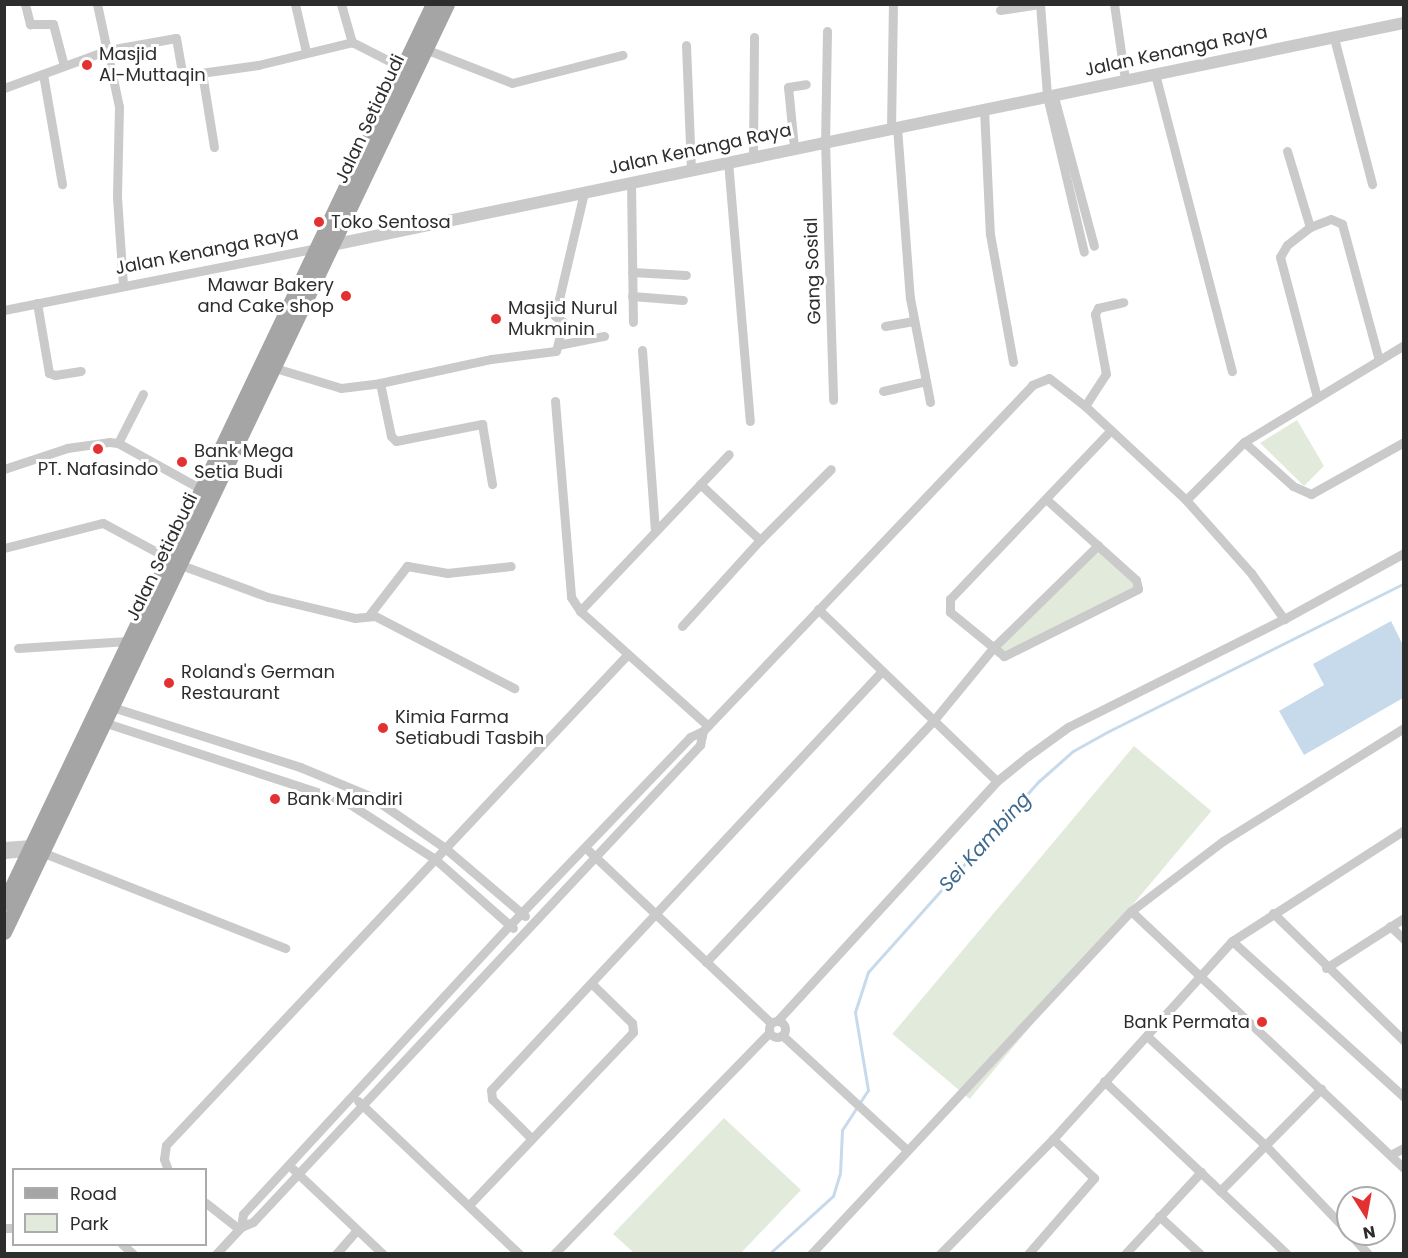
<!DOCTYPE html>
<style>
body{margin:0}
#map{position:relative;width:1408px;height:1258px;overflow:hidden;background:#fff;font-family:Poppins,sans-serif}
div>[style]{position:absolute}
.green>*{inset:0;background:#e2ebdb;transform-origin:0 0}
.water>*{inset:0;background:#c7daeb}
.stream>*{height:3px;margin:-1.5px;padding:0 1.5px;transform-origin:1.5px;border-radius:1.5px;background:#c7daeb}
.minor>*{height:9px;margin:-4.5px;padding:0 4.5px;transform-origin:4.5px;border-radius:4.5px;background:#cacaca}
.minor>.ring{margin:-4.5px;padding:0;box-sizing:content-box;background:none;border:9px solid #cacaca;border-radius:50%}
.tertiary>*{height:12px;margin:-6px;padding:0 6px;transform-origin:6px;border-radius:6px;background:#cacaca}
.primary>*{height:15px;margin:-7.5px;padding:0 7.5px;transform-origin:7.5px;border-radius:7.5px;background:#a5a5a5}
.dots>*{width:16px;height:16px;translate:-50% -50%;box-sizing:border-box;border:3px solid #fff;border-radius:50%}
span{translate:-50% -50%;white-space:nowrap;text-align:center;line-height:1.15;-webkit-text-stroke:6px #fff;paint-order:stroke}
.street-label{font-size:18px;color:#2d2d2d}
.poi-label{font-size:18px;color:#2d2d2d}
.left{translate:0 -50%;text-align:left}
.right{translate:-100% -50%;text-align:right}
.water-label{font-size:20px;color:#3d698e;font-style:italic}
.frame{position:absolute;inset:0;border:6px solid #2d2d2d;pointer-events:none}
.legend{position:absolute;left:12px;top:1168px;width:195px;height:78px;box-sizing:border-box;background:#fff;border:2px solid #ababab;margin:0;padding:8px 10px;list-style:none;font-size:18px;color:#2d2d2d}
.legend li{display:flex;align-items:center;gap:12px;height:30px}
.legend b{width:30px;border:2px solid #ababab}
.north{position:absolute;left:1336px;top:1186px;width:60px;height:60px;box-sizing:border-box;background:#fff;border:2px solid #ababab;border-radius:50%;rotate:169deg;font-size:16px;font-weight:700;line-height:24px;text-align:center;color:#2d2d2d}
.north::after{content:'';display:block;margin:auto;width:21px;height:27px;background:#e33132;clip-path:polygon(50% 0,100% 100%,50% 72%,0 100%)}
</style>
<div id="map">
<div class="green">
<i style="clip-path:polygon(1297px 420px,1324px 466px,1304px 486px,1260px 443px)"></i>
<i style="clip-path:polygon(1098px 548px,1137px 586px,1002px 654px,994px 647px)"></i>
<i style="left:1134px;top:746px;width:101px;height:376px;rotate:40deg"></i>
<i style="clip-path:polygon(724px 1118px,801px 1190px,741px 1253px,634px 1253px,613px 1234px)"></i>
</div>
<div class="water">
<i style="clip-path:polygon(1391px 621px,1403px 645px,1403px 698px,1304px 755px,1279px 711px,1324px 685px,1313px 664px)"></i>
</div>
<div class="stream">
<i style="left:769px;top:1254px;width:86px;rotate:-42.2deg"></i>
<i style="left:833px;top:1196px;width:24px;rotate:-73deg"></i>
<i style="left:840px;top:1173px;width:43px;rotate:-87.3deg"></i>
<i style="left:842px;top:1130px;width:48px;rotate:-57deg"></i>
<i style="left:868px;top:1090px;width:79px;rotate:-99.5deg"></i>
<i style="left:855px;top:1012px;width:42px;rotate:-72deg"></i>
<i style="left:868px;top:972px;width:256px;rotate:-48.2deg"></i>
<i style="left:1039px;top:781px;width:45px;rotate:-41.4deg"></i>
<i style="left:1073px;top:751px;width:41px;rotate:-29.1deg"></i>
<i style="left:1109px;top:731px;width:330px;rotate:-26.6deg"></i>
</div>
<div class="minor">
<i style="left:25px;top:4px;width:21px;rotate:76deg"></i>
<i style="left:30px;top:24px;width:23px"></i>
<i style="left:53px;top:24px;width:43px;rotate:75.3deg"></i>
<i style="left:97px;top:4px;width:105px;rotate:77.9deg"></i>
<i style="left:119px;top:107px;width:90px;rotate:91.3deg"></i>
<i style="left:117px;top:197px;width:89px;rotate:86.1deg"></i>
<i style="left:295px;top:4px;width:49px;rotate:77.1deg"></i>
<i style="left:341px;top:4px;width:40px;rotate:74deg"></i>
<i style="left:1114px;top:4px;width:76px;rotate:81.7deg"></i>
<i style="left:1000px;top:10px;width:40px;rotate:-8.5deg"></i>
<i style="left:1040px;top:4px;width:92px;rotate:85.6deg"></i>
<i style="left:1047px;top:96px;width:160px;rotate:76.7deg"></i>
<i style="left:827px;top:31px;width:110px;rotate:91deg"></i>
<i style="left:825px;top:141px;width:259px;rotate:88.2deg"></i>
<i style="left:1334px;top:38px;width:151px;rotate:75.4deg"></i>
<i style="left:686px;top:45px;width:124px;rotate:87.7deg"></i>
<i style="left:425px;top:49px;width:93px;rotate:21.3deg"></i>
<i style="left:512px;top:83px;width:114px;rotate:-14.3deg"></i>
<i style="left:202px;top:73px;width:75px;rotate:80.8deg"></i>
<i style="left:43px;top:74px;width:112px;rotate:80.2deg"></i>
<i style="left:1155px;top:74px;width:307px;rotate:75.5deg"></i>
<i style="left:4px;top:88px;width:111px;rotate:-20.1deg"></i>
<i style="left:108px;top:50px;width:69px;rotate:-10deg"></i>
<i style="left:176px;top:38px;width:35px;rotate:80deg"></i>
<i style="left:182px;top:72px;width:5px;rotate:37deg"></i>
<i style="left:186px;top:75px;width:73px;rotate:-7.9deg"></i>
<i style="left:258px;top:65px;width:97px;rotate:-13.7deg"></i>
<i style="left:352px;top:42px;width:57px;rotate:27deg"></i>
<i style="left:1054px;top:97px;width:154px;rotate:75deg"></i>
<i style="left:984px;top:109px;width:125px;rotate:87.3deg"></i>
<i style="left:990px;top:234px;width:130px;rotate:79.8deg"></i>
<i style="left:897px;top:127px;width:171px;rotate:85.7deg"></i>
<i style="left:910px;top:298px;width:106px;rotate:79.1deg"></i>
<i style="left:891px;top:129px;width:125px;rotate:-89.1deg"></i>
<i style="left:794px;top:147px;width:60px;rotate:-95.7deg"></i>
<i style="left:788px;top:87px;width:18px;rotate:-9deg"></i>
<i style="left:1287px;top:151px;width:79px;rotate:73.2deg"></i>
<i style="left:753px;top:155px;width:118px;rotate:-89.5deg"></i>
<i style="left:728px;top:161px;width:261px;rotate:85.2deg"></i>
<i style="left:631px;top:182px;width:140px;rotate:89.2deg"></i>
<i style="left:632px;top:272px;width:54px;rotate:3.2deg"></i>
<i style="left:632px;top:296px;width:51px;rotate:4.5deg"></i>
<i style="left:37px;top:303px;width:71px;rotate:80.3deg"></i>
<i style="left:49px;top:373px;width:6px;rotate:18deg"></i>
<i style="left:55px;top:375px;width:26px;rotate:-9deg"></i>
<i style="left:4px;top:310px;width:318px;rotate:-11.2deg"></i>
<i style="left:885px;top:326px;width:29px;rotate:-10deg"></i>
<i style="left:558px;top:345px;width:47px;rotate:-11.1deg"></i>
<i style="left:642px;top:350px;width:180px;rotate:85.9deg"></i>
<i style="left:275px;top:368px;width:69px;rotate:16.9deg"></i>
<i style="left:341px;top:388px;width:39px;rotate:-7deg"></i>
<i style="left:380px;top:383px;width:114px;rotate:-12.2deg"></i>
<i style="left:491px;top:359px;width:65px;rotate:-7deg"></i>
<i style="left:556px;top:351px;width:30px;rotate:-76deg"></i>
<i style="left:563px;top:322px;width:10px;rotate:-143deg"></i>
<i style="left:555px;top:316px;width:127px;rotate:-76.8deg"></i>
<i style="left:380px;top:383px;width:54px;rotate:78.3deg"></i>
<i style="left:391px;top:436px;width:7px;rotate:45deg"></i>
<i style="left:396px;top:441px;width:88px;rotate:-11.2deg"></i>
<i style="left:482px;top:424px;width:61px;rotate:80.5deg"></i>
<i style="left:883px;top:391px;width:44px;rotate:-13.1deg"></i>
<i style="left:1317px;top:397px;width:145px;rotate:-104.8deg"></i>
<i style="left:1280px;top:257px;width:14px;rotate:-60deg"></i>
<i style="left:1287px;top:245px;width:29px;rotate:-38deg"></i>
<i style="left:1310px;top:227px;width:22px;rotate:-21deg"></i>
<i style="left:1331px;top:219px;width:12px;rotate:24deg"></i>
<i style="left:1342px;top:224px;width:141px;rotate:74.8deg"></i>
<i style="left:555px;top:401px;width:197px;rotate:85.3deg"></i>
<i style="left:571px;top:597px;width:17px;rotate:57deg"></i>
<i style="left:580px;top:611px;width:172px;rotate:41.9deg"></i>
<i style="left:1085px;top:406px;width:38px;rotate:-57deg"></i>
<i style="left:1106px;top:374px;width:61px;rotate:-100.4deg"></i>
<i style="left:1095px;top:314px;width:7px;rotate:-63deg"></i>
<i style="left:1098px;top:308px;width:26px;rotate:-13deg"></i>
<i style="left:1244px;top:442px;width:66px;rotate:41.9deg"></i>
<i style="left:1293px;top:486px;width:20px;rotate:24deg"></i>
<i style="left:1311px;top:494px;width:107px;rotate:-29.2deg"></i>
<i style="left:118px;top:443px;width:55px;rotate:-63deg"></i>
<i style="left:4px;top:469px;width:66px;rotate:-18.4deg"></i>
<i style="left:67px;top:448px;width:42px;rotate:-8.1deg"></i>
<i style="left:109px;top:442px;width:9px;rotate:6deg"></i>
<i style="left:118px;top:443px;width:95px;rotate:29deg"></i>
<i style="left:1046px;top:499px;width:121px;rotate:42deg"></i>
<i style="left:1136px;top:580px;width:9px;rotate:77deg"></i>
<i style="left:1138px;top:589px;width:150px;rotate:153.4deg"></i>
<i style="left:1004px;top:656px;width:70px;rotate:-140.8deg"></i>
<i style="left:950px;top:612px;width:13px;rotate:-90deg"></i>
<i style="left:950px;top:599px;width:232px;rotate:-46.4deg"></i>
<i style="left:1186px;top:500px;width:82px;rotate:-45deg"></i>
<i style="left:1244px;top:442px;width:187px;rotate:-31.2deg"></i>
<i style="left:760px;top:540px;width:100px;rotate:-45deg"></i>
<i style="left:4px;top:548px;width:102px;rotate:-14.2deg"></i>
<i style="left:103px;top:523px;width:89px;rotate:28.3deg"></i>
<i style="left:181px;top:565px;width:93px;rotate:20.2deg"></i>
<i style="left:268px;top:597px;width:89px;rotate:13.6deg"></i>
<i style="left:355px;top:618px;width:20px;rotate:-6deg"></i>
<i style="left:375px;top:616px;width:157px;rotate:27.4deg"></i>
<i style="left:818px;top:609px;width:248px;rotate:43.9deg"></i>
<i style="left:580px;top:611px;width:216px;rotate:-46.5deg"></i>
<i style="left:370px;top:614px;width:61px;rotate:-52.4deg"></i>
<i style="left:407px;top:566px;width:41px;rotate:9.9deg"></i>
<i style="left:447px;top:573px;width:64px;rotate:-6.2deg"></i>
<i style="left:682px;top:626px;width:116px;rotate:-47.8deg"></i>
<i style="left:760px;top:540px;width:82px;rotate:-137deg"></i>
<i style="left:18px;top:648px;width:110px;rotate:-3.6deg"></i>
<i style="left:109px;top:706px;width:201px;rotate:17.7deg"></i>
<i style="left:300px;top:767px;width:76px;rotate:22.5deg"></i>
<i style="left:370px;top:796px;width:91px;rotate:34.7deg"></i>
<i style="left:445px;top:848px;width:105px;rotate:40.4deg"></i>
<i style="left:100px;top:721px;width:258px;rotate:18.1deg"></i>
<i style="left:345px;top:801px;width:107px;rotate:32.8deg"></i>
<i style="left:435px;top:859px;width:104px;rotate:41.5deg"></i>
<i style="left:4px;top:846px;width:31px;rotate:-4deg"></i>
<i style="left:589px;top:851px;width:250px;rotate:43.4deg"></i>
<i style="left:4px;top:854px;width:24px;rotate:-5deg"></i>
<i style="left:28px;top:852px;width:21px;rotate:8deg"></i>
<i style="left:49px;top:855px;width:254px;rotate:21.5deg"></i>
<i style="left:1131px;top:911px;width:375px;rotate:43.3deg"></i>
<i style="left:1273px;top:913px;width:183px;rotate:44.3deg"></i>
<i style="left:1390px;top:926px;width:19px;rotate:43deg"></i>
<i style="left:1232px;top:941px;width:232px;rotate:42.2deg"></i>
<i style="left:706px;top:962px;width:332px;rotate:-46.7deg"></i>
<i style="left:934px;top:720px;width:93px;rotate:-50.7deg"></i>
<i style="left:993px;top:648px;width:147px;rotate:-44.4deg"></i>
<i style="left:1326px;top:968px;width:93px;rotate:-32.7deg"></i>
<i style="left:778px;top:1020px;width:324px;rotate:-47.5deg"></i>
<i style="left:997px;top:781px;width:40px;rotate:-39deg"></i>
<i style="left:1028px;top:756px;width:49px;rotate:-35.9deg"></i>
<i style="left:1068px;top:727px;width:241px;rotate:-26.6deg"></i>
<i style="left:1284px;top:619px;width:137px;rotate:-28.8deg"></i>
<i class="ring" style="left:769px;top:1021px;width:7px;height:7px"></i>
<i style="left:782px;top:1035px;width:168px;rotate:42.6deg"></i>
<i style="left:1147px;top:1036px;width:161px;rotate:42.7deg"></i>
<i style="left:1265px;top:1145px;width:120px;rotate:46.3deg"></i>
<i style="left:1104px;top:1081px;width:252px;rotate:43.4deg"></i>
<i style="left:358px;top:1101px;width:222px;rotate:43.5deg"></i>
<i style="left:531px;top:1138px;width:55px;rotate:-135deg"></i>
<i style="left:492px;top:1099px;width:9px;rotate:-96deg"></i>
<i style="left:491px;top:1090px;width:573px;rotate:-46.98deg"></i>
<i style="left:1392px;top:1154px;width:13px;rotate:-27deg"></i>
<i style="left:293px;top:1169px;width:124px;rotate:43.4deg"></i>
<i style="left:168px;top:1170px;width:12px;rotate:-110deg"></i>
<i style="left:164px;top:1159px;width:14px;rotate:-82deg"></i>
<i style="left:166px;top:1145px;width:673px;rotate:-46.75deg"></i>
<i style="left:1220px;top:1191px;width:144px;rotate:-45.3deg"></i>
<i style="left:206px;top:1203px;width:42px;rotate:38.2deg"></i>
<i style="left:470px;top:1204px;width:237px;rotate:-46.5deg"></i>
<i style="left:633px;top:1032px;width:9px;rotate:-96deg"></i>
<i style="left:632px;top:1023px;width:56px;rotate:-135.7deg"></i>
<i style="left:1159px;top:1216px;width:56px;rotate:42.8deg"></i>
<i style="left:241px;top:1227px;width:13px;rotate:-81deg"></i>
<i style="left:243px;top:1214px;width:393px;rotate:-47.3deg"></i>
<i style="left:510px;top:925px;width:260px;rotate:-46.2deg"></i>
<i style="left:690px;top:737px;width:14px;rotate:-25deg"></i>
<i style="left:703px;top:731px;width:477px;rotate:-46.4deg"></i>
<i style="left:1032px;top:385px;width:18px;rotate:-22deg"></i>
<i style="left:1049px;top:378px;width:46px;rotate:37.9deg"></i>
<i style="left:1085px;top:406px;width:138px;rotate:42.9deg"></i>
<i style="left:1186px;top:500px;width:98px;rotate:48.3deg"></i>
<i style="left:1251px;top:573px;width:57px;rotate:54.3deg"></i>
<i style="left:4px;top:1228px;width:10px"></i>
<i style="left:1350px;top:1234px;width:27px;rotate:48deg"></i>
<i style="left:122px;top:1244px;width:15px;rotate:42deg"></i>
<i style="left:216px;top:1254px;width:37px;rotate:-47deg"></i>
<i style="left:241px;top:1227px;width:13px;rotate:-23deg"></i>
<i style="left:253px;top:1222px;width:654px;rotate:-46.86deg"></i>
<i style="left:700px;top:745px;width:14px;rotate:-78deg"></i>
<i style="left:336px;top:1254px;width:32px;rotate:-49deg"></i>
<i style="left:554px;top:1254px;width:308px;rotate:-45.8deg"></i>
<i style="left:811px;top:1254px;width:469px;rotate:-47deg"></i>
<i style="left:1131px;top:911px;width:116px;rotate:-37.3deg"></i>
<i style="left:1223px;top:841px;width:213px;rotate:-32deg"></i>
<i style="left:940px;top:1254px;width:161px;rotate:-45.5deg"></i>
<i style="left:1053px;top:1139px;width:267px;rotate:-47.9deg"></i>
<i style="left:1232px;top:941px;width:205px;rotate:-32.8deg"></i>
<i style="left:1028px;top:1254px;width:101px;rotate:-49deg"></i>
<i style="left:1094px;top:1178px;width:57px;rotate:-136.4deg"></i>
<i style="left:1125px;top:1254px;width:112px;rotate:-47.2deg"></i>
</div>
<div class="tertiary">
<i style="left:327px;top:246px;width:1100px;rotate:-11.7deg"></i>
</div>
<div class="primary">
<i style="left:4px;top:903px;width:996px;rotate:-64.49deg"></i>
<i style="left:4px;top:932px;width:1028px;rotate:-64.48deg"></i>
</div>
<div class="dots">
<i style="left:87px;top:65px;background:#e33132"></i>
<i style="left:319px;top:222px;background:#e33132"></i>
<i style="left:346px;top:296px;background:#e33132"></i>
<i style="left:496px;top:319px;background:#e33132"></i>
<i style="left:98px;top:449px;background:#e33132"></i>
<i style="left:182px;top:462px;background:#e33132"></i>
<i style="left:169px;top:683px;background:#e33132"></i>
<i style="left:383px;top:728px;background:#e33132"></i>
<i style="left:275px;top:799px;background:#e33132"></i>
<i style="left:1262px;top:1022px;background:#e33132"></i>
</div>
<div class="street-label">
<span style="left:1176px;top:51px;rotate:-12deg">Jalan Kenanga Raya</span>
<span style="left:370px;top:119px;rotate:-65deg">Jalan Setiabudi</span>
<span style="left:700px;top:149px;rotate:-12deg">Jalan Kenanga Raya</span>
<span style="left:207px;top:251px;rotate:-11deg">Jalan Kenanga Raya</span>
<span style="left:813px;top:271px;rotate:-92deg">Gang Sosial</span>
<span style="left:162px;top:557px;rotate:-64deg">Jalan Setiabudi</span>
</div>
<div class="poi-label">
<span class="left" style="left:99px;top:65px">Masjid<br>Al-Muttaqin</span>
<span class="left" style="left:331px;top:222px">Toko Sentosa</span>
<span class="right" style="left:334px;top:296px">Mawar Bakery<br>and Cake shop</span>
<span class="left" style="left:508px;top:319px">Masjid Nurul<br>Mukminin</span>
<span class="left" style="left:194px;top:462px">Bank Mega<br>Setia Budi</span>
<span style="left:98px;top:469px">PT. Nafasindo</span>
<span class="left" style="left:181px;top:683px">Roland's German<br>Restaurant</span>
<span class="left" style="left:395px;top:728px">Kimia Farma<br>Setiabudi Tasbih</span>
<span class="left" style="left:287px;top:799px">Bank Mandiri</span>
<span class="right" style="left:1250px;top:1022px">Bank Permata</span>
</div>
<div class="water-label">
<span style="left:985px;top:842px;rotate:-48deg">Sei Kambing</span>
</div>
<div class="frame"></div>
<ul class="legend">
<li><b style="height:8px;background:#a5a5a5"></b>Road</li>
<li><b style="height:16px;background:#e2ebdb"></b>Park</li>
</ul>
<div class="north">N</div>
</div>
